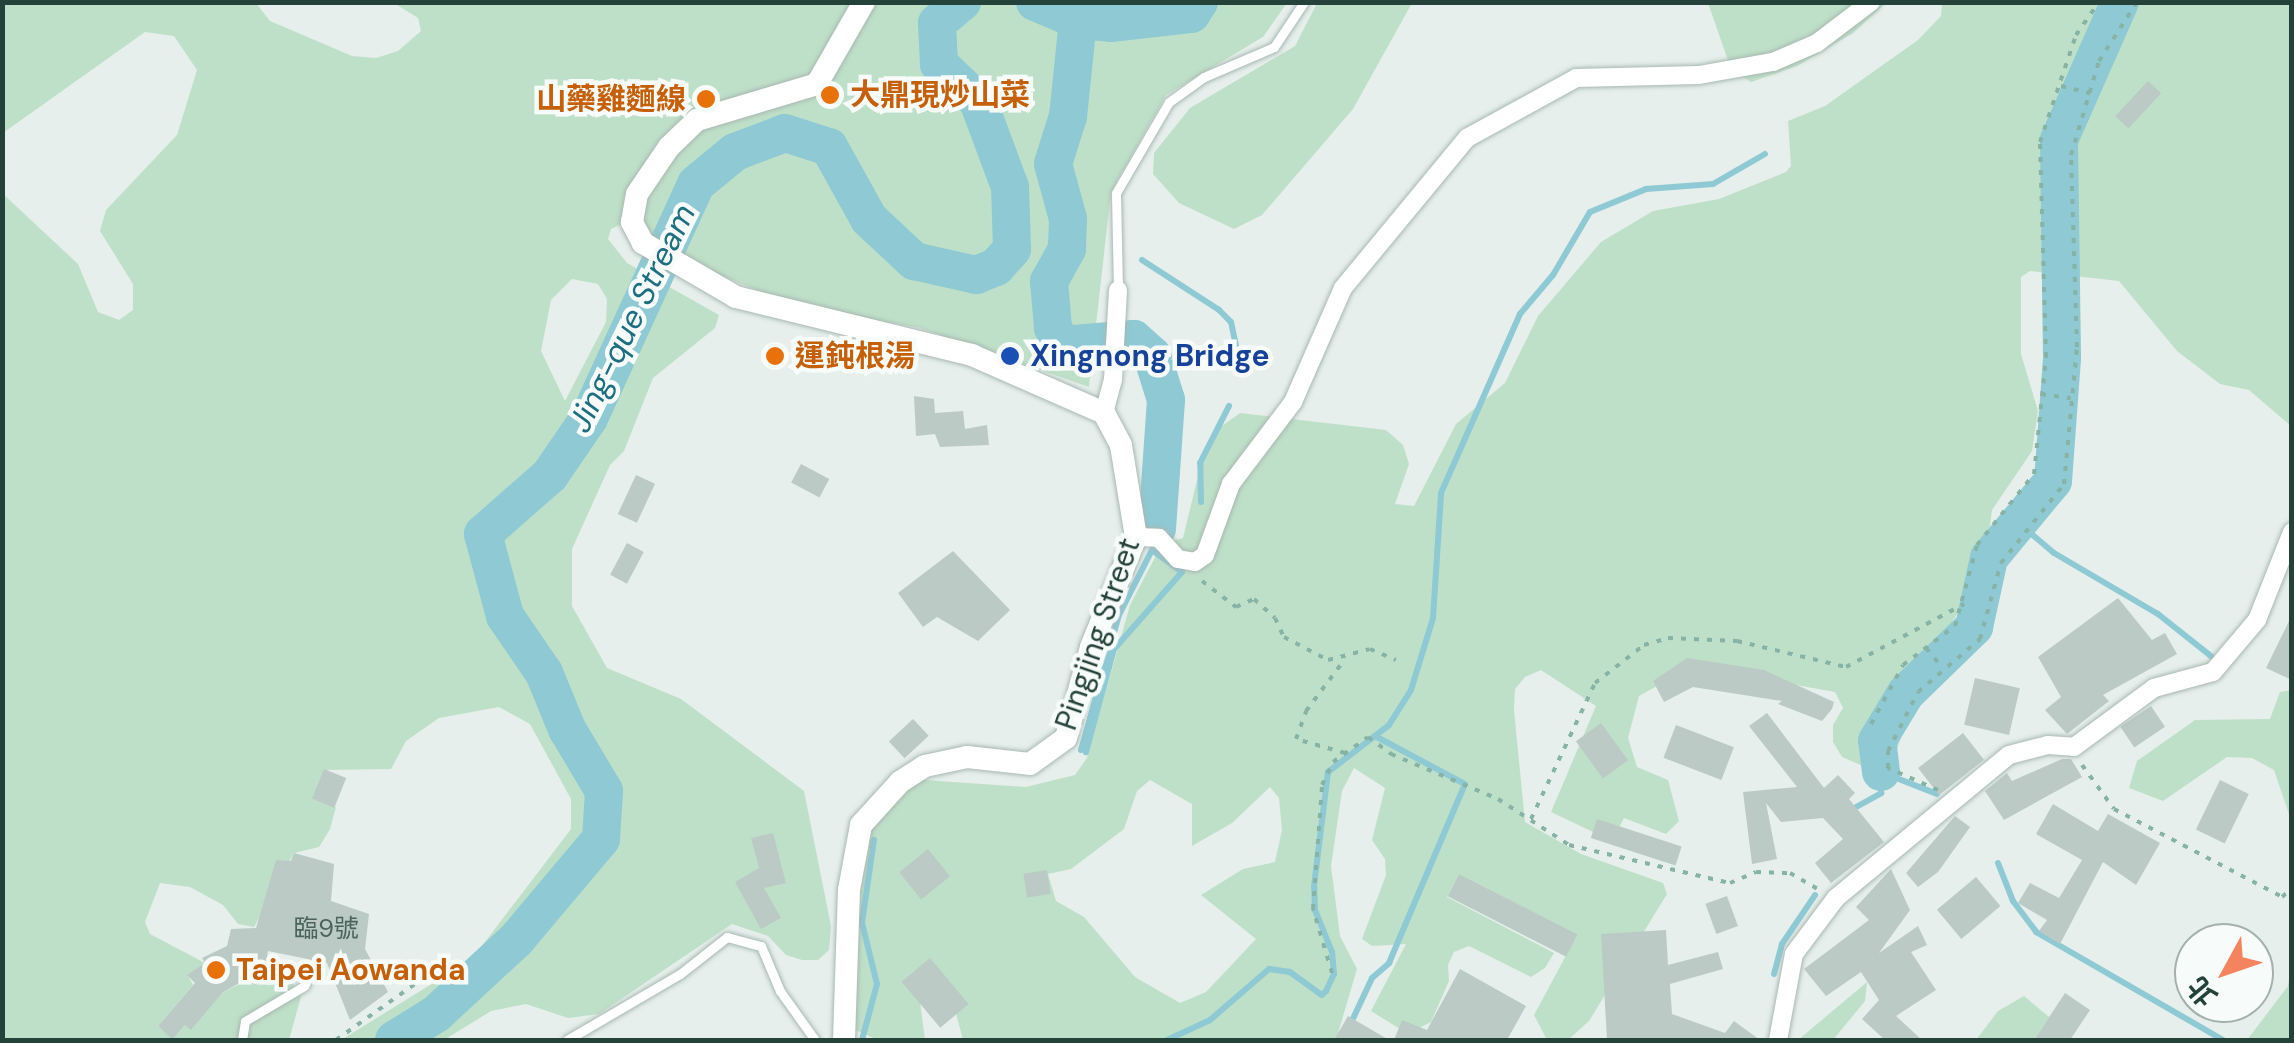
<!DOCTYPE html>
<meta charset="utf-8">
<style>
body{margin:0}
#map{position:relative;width:2294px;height:1043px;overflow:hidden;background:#e6efeb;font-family:"DM Sans","Noto Sans TC",sans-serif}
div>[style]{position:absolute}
.green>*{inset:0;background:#bfe0c8}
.stream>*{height:6px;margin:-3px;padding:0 3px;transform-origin:3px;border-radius:3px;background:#8ec9d4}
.river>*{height:38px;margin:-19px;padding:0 19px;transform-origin:19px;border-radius:19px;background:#8ec9d4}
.building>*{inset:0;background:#bbcac4;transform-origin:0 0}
.path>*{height:4px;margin-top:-2px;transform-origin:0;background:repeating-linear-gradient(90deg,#86b3a5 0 5px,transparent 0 13px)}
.roads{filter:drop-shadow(0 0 2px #a8b8b2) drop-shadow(0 0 2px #a8b8b2)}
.service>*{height:9px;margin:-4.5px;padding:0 4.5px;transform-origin:4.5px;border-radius:4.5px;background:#fff}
.minor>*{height:18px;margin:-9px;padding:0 9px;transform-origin:9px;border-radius:9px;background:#fff}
.tertiary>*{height:22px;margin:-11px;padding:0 11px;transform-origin:11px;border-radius:11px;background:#fff}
.dots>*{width:28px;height:28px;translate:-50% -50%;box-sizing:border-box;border:5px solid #f7fbf9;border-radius:50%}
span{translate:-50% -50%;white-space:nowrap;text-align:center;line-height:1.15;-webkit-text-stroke:9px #f7fbf9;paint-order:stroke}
.number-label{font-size:25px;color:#4a645c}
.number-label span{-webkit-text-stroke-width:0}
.food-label{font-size:30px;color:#c56008;font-weight:700}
.left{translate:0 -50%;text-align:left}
.right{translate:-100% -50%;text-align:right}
.transit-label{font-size:30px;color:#164399;font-weight:700}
.street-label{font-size:30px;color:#24423a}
.water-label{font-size:32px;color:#1c6f80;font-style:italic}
.frame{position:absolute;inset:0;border:5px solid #24423a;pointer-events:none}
.north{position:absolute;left:2174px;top:923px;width:100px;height:100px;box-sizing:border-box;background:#f7fbf9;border:2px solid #a3b1ad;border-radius:50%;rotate:230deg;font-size:28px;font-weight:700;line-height:40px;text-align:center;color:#24423a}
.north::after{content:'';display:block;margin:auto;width:35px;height:45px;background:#f4845f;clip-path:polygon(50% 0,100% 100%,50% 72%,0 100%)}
</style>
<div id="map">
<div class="green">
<i style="clip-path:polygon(evenodd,3px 3px,256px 3px,270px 21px,352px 56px,376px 58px,398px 51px,421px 31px,418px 18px,394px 3px,1287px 3px,1263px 37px,1166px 95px,1111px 192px,1089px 387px,920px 328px,793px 305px,686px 261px,655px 236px,622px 224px,611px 229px,608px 239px,627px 263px,719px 315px,715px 328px,653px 378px,624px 451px,610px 465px,572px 549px,572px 606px,607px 668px,681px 699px,804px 791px,831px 926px,829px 950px,818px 960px,802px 960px,786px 955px,768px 936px,732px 924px,599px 1014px,568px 1018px,526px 1004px,491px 1011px,444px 1040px,341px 1040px,472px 959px,571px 829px,571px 799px,530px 724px,499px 707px,439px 718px,406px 741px,391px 769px,324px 770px,314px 799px,336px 807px,330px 829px,319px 847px,294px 853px,254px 927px,238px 924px,223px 905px,190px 887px,160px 883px,145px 922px,150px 934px,205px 963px,188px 975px,193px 985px,158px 1026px,172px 1040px,185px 1025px,192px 1029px,211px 999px,260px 973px,283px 974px,302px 993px,289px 1040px,3px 1040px,2px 193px,78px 264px,98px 312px,119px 320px,133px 310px,133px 284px,100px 231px,106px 210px,177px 135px,197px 70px,174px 36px,145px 32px,3px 133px,3px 3px,572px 279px,598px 284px,607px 299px,606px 322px,565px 401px,541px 351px,551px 300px,572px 279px)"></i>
<i style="clip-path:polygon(1317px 3px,1412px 3px,1353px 109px,1262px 215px,1234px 229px,1179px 203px,1153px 174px,1154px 153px,1190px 108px,1295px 46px)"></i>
<i style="clip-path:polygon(1708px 3px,1886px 3px,1853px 33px,1797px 66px,1751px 82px,1731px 69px)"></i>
<i style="clip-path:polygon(evenodd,1942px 3px,2291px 3px,2291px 426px,2249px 390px,2220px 384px,2177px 351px,2119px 281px,2030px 271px,2021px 277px,2021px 354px,2038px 411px,2032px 451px,1992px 510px,1984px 573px,1928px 659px,1894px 758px,1863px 766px,1842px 757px,1833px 742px,1833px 725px,1843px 708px,1835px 692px,1724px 672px,1666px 681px,1639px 696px,1628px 738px,1637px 767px,1668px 780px,1679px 821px,1666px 834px,1624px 818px,1612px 841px,1551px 812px,1596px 706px,1541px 670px,1525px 677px,1515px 689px,1514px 710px,1525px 822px,1581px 854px,1663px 883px,1667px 894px,1589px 1021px,1568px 1040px,1547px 1040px,1534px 1015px,1577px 935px,1459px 874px,1447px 897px,1554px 953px,1545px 968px,1531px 977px,1469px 946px,1454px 952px,1448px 965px,1449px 981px,1431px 1022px,1408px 1034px,1371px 1011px,1406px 944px,1372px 946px,1362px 939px,1386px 875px,1385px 859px,1372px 840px,1385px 788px,1354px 768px,1342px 791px,1331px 866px,1340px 936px,1357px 969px,1336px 1040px,963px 1040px,952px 998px,918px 986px,925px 1040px,878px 1040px,851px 1028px,848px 965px,869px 826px,904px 788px,924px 780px,1026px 787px,1075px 775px,1087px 758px,1130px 605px,1162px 544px,1183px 538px,1205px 447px,1219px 428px,1240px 413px,1386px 430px,1403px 445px,1409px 464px,1395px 504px,1414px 506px,1456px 424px,1505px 383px,1538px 316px,1601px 242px,1653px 211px,1719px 199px,1786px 172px,1791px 166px,1788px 121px,1825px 106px,1918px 40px,1941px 16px,1942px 3px,1150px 780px,1192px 804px,1192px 846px,1232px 823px,1270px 787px,1279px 798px,1282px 830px,1275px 862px,1243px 869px,1201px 895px,1256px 939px,1206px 992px,1180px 1003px,1135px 977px,1084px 917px,1056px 901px,1048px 874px,1071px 869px,1124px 829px,1137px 791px,1150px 780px)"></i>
<i style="clip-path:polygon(2291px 690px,2291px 820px,2274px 770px,2252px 758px,2227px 757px,2163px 801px,2129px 788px,2137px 761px,2195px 720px,2270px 719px,2280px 692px)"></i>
<i style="clip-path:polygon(2291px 963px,2291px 1040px,2247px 1040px,2288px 986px)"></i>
<i style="clip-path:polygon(1867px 982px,1865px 1001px,1833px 1040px,1798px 1040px)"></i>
<i style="clip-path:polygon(2024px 996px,2049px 1017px,2034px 1040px,1976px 1040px,1998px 1011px)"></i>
</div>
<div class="stream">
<i style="left:1142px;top:260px;width:92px;rotate:33deg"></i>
<i style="left:1219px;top:310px;width:17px;rotate:45deg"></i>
<i style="left:1231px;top:322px;width:24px;rotate:78deg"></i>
<i style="left:1201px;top:502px;width:39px;rotate:-91deg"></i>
<i style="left:1200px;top:463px;width:64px;rotate:-63deg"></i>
<i style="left:2015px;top:520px;width:51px;rotate:40.2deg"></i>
<i style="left:2054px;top:553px;width:121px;rotate:30.4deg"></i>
<i style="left:2158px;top:614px;width:69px;rotate:38.5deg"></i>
<i style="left:1375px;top:736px;width:102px;rotate:28.1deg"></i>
<i style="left:1081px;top:750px;width:140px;rotate:-74.3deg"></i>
<i style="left:1119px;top:615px;width:73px;rotate:-63.1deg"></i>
<i style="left:1152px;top:550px;width:37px;rotate:36deg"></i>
<i style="left:1182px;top:572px;width:103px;rotate:131.4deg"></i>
<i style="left:1114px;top:649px;width:107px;rotate:105.2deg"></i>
<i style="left:1849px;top:811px;width:37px;rotate:-29deg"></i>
<i style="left:1881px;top:793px;width:21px;rotate:-90deg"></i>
<i style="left:1881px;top:772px;width:60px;rotate:21.4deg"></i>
<i style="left:1998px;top:863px;width:41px;rotate:68.5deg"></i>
<i style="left:2013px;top:901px;width:39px;rotate:53deg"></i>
<i style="left:2036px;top:932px;width:216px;rotate:30deg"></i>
<i style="left:1774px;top:974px;width:31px;rotate:-75deg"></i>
<i style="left:1782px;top:944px;width:59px;rotate:-56deg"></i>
<i style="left:1350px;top:1025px;width:52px;rotate:-64.9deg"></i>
<i style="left:1372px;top:978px;width:23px;rotate:-41deg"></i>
<i style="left:1389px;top:963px;width:189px;rotate:-67deg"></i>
<i style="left:862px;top:1040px;width:58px;rotate:-75deg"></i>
<i style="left:877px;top:984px;width:63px;rotate:-103.8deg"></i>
<i style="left:862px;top:923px;width:84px;rotate:-81.8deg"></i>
<i style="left:1167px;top:1040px;width:47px;rotate:-24.9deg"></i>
<i style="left:1210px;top:1020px;width:78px;rotate:-40.8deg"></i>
<i style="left:1269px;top:969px;width:21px;rotate:8deg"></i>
<i style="left:1290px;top:972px;width:39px;rotate:36deg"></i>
<i style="left:1322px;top:995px;width:6px;rotate:-45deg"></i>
<i style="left:1326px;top:991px;width:19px;rotate:-65deg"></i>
<i style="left:1334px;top:974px;width:22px;rotate:-95deg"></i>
<i style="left:1332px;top:952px;width:45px;rotate:-112deg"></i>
<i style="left:1315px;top:910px;width:24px;rotate:-92deg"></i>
<i style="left:1314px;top:886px;width:115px;rotate:-83deg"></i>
<i style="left:1328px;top:772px;width:77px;rotate:-37.6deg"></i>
<i style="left:1389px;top:725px;width:41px;rotate:-57.8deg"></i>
<i style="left:1411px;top:690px;width:75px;rotate:-73deg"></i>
<i style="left:1433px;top:618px;width:125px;rotate:-86.3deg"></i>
<i style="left:1441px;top:493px;width:196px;rotate:-66.2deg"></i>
<i style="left:1520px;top:314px;width:51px;rotate:-49.8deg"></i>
<i style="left:1553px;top:275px;width:73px;rotate:-59.6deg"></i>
<i style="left:1590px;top:212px;width:61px;rotate:-22.3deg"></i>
<i style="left:1646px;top:189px;width:67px;rotate:-4.3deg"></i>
<i style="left:1713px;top:184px;width:60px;rotate:-30deg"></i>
</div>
<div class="river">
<i style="left:1035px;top:2px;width:47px;rotate:22.7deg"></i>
<i style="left:1078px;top:20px;width:33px;rotate:5deg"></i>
<i style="left:1111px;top:23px;width:81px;rotate:-6.4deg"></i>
<i style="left:1191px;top:14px;width:14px;rotate:-56deg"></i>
<i style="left:1078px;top:20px;width:97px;rotate:95.9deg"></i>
<i style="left:1068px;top:116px;width:50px;rotate:107.4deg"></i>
<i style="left:1053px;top:164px;width:57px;rotate:74.7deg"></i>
<i style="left:1068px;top:219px;width:30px;rotate:92deg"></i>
<i style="left:1067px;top:249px;width:37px;rotate:119deg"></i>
<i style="left:1049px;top:281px;width:47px;rotate:85.1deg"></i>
<i style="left:1053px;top:328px;width:19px;rotate:62deg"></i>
<i style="left:1062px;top:345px;width:72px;rotate:-4.8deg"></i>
<i style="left:1134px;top:339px;width:24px;rotate:42deg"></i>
<i style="left:1152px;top:355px;width:47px;rotate:72.7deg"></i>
<i style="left:1166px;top:400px;width:129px;rotate:94deg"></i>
<i style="left:1881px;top:772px;width:31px;rotate:-97deg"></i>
<i style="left:1877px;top:741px;width:56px;rotate:-58.9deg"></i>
<i style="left:1906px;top:693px;width:95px;rotate:-44.1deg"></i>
<i style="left:1974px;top:627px;width:71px;rotate:-77.7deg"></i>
<i style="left:1989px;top:558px;width:100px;rotate:-50.3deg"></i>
<i style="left:2053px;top:481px;width:124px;rotate:-85.8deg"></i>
<i style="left:2062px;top:357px;width:217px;rotate:-90.8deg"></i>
<i style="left:2059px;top:140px;width:151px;rotate:-66.2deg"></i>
<i style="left:394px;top:1040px;width:49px;rotate:-31.8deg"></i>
<i style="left:436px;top:1014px;width:109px;rotate:-42.8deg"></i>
<i style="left:516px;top:940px;width:132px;rotate:-49.9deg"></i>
<i style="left:601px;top:839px;width:48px;rotate:-86.4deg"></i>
<i style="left:604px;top:791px;width:72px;rotate:-120.8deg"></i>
<i style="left:567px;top:729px;width:61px;rotate:-112.3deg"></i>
<i style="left:544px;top:673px;width:69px;rotate:-124.4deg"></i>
<i style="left:505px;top:616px;width:85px;rotate:-105deg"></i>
<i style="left:483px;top:534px;width:89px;rotate:-41.4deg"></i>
<i style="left:550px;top:475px;width:69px;rotate:-55.6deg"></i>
<i style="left:589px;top:418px;width:257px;rotate:-65.4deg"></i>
<i style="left:696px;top:184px;width:50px;rotate:-39.4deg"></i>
<i style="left:735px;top:152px;width:53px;rotate:-20.8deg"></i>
<i style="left:785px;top:133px;width:46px;rotate:17.7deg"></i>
<i style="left:829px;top:147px;width:82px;rotate:60.9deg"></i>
<i style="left:869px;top:219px;width:62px;rotate:43deg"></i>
<i style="left:914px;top:261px;width:64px;rotate:12.7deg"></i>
<i style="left:976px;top:275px;width:22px;rotate:-22deg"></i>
<i style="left:996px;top:267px;width:24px;rotate:-48deg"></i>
<i style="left:1012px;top:249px;width:62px;rotate:-91.8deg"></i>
<i style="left:1010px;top:187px;width:92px;rotate:-110.4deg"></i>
<i style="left:978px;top:101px;width:54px;rotate:-136.5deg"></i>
<i style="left:939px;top:64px;width:41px;rotate:-92.8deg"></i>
<i style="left:937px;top:23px;width:33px;rotate:-40deg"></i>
</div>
<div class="building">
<i style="left:2148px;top:81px;width:18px;height:48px;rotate:43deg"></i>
<i style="clip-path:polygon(914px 396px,934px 399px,935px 413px,963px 411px,965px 429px,987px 425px,989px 445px,940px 447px,935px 434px,916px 436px)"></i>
<i style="left:801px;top:464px;width:32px;height:21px;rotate:28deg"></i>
<i style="left:636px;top:475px;width:21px;height:43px;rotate:25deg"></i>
<i style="left:627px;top:543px;width:19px;height:36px;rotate:28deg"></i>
<i style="clip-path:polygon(953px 551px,1010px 610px,978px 641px,937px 617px,923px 627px,898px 593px)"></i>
<i style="clip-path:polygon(2118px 598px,2152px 640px,2165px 633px,2177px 654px,2103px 695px,2109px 701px,2067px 734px,2045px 710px,2061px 697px,2038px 657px)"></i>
<i style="clip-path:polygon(2292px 615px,2292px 680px,2266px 668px)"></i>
<i style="clip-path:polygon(1687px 658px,1764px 670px,1834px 702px,1832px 709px,1822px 721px,1778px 704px,1782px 701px,1693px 687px,1664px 702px,1653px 681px)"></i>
<i style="left:1975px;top:678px;width:46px;height:48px;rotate:13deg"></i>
<i style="left:2151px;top:706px;width:25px;height:37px;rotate:56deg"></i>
<i style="clip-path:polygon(1767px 713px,1824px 788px,1838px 775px,1855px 793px,1849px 799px,1884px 842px,1831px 883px,1815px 863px,1843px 839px,1823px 818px,1781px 822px,1766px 803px,1777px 859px,1752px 864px,1743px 792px,1797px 787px,1749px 726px)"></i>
<i style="left:913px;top:719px;width:23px;height:33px;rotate:47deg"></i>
<i style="left:1601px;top:723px;width:46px;height:31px;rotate:54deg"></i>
<i style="left:1676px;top:725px;width:62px;height:35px;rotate:21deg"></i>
<i style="left:1963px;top:733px;width:34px;height:57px;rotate:52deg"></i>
<i style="clip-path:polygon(2062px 759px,2071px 759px,2082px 777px,2004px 820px,1985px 791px,2007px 773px,2012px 781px)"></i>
<i style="left:324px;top:769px;width:24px;height:32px;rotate:22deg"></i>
<i style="left:2220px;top:780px;width:32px;height:55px;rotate:26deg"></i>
<i style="clip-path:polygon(2053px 804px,2098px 831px,2108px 814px,2160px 843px,2136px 885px,2103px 862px,2060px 944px,2039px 931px,2047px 920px,2018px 903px,2030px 883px,2059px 898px,2082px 860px,2036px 834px)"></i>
<i style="clip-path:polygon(1955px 816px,1970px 827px,1938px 872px,1918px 887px,1906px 873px)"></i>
<i style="left:1597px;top:819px;width:89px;height:20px;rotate:18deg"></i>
<i style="clip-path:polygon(773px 833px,786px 883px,764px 888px,781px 918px,761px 929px,735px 882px,759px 868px,751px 838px)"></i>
<i style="left:928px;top:849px;width:35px;height:37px;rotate:51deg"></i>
<i style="clip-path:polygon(294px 853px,334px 864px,331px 901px,369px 914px,365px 949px,388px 992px,350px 1020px,327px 963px,268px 951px,266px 963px,252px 960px,246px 979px,222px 993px,191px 1030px,185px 1025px,172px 1040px,158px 1026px,195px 983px,187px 975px,205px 963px,202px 958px,227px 946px,231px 929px,256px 928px,276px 860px,291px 861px)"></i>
<i style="clip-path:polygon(1891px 869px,1910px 910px,1879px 953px,1918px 926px,1927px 945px,1911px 952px,1936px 990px,1896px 1016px,1922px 1040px,1885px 1040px,1862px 1019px,1879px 1000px,1861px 972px,1826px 996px,1804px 969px,1869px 920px,1856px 907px)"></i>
<i style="left:1047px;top:870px;width:24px;height:24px;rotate:81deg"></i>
<i style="left:1459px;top:874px;width:133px;height:25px;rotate:27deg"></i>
<i style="left:1976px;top:877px;width:38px;height:51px;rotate:50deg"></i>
<i style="left:1727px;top:896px;width:32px;height:23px;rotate:70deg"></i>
<i style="clip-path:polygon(1666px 930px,1668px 965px,1718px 952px,1723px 969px,1670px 984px,1672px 1014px,1725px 1033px,1734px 1021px,1760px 1040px,1607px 1040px,1601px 934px)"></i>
<i style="left:930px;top:958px;width:60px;height:37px;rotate:50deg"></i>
<i style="clip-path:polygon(1460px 969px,1526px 1006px,1507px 1040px,1394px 1040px,1402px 1020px,1427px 1030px)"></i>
<i style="clip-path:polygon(2065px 993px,2090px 1010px,2070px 1040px,2034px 1040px)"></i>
<i style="clip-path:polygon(1348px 1016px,1389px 1040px,1334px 1040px)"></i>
</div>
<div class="path">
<i style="left:2061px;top:86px;width:30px;rotate:14deg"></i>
<i style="left:2041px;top:394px;width:30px;rotate:8deg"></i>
<i style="left:1202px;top:581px;width:43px;rotate:37.4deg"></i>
<i style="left:1236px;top:607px;width:20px;rotate:-24deg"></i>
<i style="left:1254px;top:599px;width:28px;rotate:42deg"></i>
<i style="left:1275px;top:618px;width:21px;rotate:65deg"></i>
<i style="left:1284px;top:637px;width:50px;rotate:27.6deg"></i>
<i style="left:1328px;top:660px;width:43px;rotate:-14.7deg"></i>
<i style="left:1370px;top:649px;width:28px;rotate:23deg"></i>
<i style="left:1926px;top:648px;width:25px;rotate:50deg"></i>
<i style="left:1871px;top:724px;width:67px;rotate:-61.5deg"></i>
<i style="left:1903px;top:665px;width:65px;rotate:-36.9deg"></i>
<i style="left:1955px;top:626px;width:84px;rotate:-74.8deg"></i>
<i style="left:1977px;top:545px;width:91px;rotate:-51.2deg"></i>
<i style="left:2034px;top:474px;width:118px;rotate:-84.1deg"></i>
<i style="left:2046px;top:357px;width:215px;rotate:-91.6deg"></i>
<i style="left:2040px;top:142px;width:113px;rotate:-71.4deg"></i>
<i style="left:2076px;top:35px;width:40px;rotate:-55.1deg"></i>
<i style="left:1345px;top:753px;width:51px;rotate:-164.1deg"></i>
<i style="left:1296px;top:739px;width:30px;rotate:-70deg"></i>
<i style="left:1306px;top:711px;width:65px;rotate:-53.1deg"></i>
<i style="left:2082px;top:765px;width:54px;rotate:54deg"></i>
<i style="left:2114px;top:809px;width:190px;rotate:27.6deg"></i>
<i style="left:2282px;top:897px;width:13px;rotate:-42deg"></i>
<i style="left:1938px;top:790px;width:55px;rotate:-156.3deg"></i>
<i style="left:1888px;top:768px;width:17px;rotate:-90deg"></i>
<i style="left:1888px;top:751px;width:66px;rotate:-63deg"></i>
<i style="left:1918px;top:692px;width:82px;rotate:-40.5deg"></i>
<i style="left:1980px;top:639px;width:79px;rotate:-74.6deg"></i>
<i style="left:2001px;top:563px;width:101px;rotate:-51.4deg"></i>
<i style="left:2064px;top:484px;width:138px;rotate:-84.6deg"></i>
<i style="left:2077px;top:347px;width:192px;rotate:-91.8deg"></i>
<i style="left:2071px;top:155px;width:98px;rotate:-73.4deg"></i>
<i style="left:2099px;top:61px;width:70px;rotate:-57.2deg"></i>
<i style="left:1531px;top:819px;width:150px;rotate:-64.8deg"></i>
<i style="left:1595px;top:683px;width:62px;rotate:-37.8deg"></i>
<i style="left:1644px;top:645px;width:25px;rotate:-16deg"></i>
<i style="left:1668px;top:638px;width:69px;rotate:2.5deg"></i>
<i style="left:1737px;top:641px;width:112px;rotate:13.4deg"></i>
<i style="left:1846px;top:667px;width:134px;rotate:-28.1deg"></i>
<i style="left:1332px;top:973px;width:67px;rotate:-106.5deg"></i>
<i style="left:1313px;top:909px;width:124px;rotate:-85.8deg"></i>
<i style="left:1322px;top:785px;width:25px;rotate:-64deg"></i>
<i style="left:1333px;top:762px;width:43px;rotate:-35.5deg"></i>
<i style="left:1368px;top:737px;width:29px;rotate:36deg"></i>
<i style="left:1391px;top:754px;width:116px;rotate:22.8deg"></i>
<i style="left:1498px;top:799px;width:85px;rotate:32.9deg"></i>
<i style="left:1569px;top:845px;width:165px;rotate:13.3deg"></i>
<i style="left:1730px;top:883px;width:28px;rotate:-23deg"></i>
<i style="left:1756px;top:872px;width:34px;rotate:2deg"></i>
<i style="left:1790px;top:873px;width:32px;rotate:30deg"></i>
<i style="left:336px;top:1040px;width:110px;rotate:-35.4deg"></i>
</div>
<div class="roads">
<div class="service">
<i style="left:1118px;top:290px;width:97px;rotate:-91.2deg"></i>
<i style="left:1116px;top:193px;width:105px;rotate:-59.8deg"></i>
<i style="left:1169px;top:102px;width:43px;rotate:-35.5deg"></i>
<i style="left:1204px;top:77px;width:76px;rotate:-23.2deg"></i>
<i style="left:1274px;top:47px;width:54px;rotate:-56.3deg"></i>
<i style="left:242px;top:1040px;width:19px;rotate:-81deg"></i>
<i style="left:245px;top:1021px;width:69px;rotate:-30.7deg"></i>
<i style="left:304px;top:986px;width:17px;rotate:-62deg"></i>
<i style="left:567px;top:1040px;width:131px;rotate:-30.3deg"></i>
<i style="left:680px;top:974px;width:60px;rotate:-38.2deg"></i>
<i style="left:727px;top:937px;width:35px;rotate:15deg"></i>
<i style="left:761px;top:946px;width:49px;rotate:67.1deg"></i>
<i style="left:780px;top:991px;width:60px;rotate:54.5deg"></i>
</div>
<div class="minor">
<i style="left:1104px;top:413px;width:34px;rotate:-75deg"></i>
<i style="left:1113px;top:380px;width:90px;rotate:-86.8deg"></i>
<i style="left:1136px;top:537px;width:23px;rotate:2deg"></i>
<i style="left:1159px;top:538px;width:28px;rotate:48deg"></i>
<i style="left:1178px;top:559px;width:17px;rotate:10deg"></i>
<i style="left:1195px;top:562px;width:12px;rotate:-35deg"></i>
<i style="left:1205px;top:555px;width:76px;rotate:-69.9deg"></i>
<i style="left:1231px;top:484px;width:103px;rotate:-52.9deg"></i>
<i style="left:1293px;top:402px;width:124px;rotate:-66.3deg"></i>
<i style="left:1343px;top:288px;width:195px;rotate:-50.4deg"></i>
<i style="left:1467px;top:138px;width:124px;rotate:-28.8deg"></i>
<i style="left:1576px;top:78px;width:123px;rotate:-1.4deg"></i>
<i style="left:1699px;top:75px;width:75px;rotate:-10deg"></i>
<i style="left:1773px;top:62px;width:48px;rotate:-23.4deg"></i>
<i style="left:1817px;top:43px;width:68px;rotate:-37.2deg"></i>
<i style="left:1778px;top:1040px;width:87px;rotate:-79.5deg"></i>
<i style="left:1794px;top:954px;width:70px;rotate:-53.1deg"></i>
<i style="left:1836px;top:898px;width:224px;rotate:-39.6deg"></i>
<i style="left:2009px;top:755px;width:40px;rotate:-14.4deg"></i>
<i style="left:2048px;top:745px;width:26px;rotate:4deg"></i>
<i style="left:2074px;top:747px;width:99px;rotate:-36.4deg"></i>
<i style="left:2154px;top:688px;width:61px;rotate:-15.2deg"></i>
<i style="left:2213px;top:672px;width:68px;rotate:-49.8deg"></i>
<i style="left:2257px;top:620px;width:95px;rotate:-68.3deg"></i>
</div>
<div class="tertiary">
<i style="left:844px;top:1040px;width:150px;rotate:-88.1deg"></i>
<i style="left:849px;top:890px;width:66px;rotate:-79.5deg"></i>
<i style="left:861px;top:825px;width:58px;rotate:-47.8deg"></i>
<i style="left:900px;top:782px;width:30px;rotate:-33deg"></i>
<i style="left:925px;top:766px;width:43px;rotate:-12.1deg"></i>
<i style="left:967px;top:757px;width:63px;rotate:6.3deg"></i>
<i style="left:1030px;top:764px;width:44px;rotate:-35.8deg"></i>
<i style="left:1066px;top:738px;width:94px;rotate:-74.6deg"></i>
<i style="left:1091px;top:647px;width:119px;rotate:-67.8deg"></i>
<i style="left:1136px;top:537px;width:93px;rotate:-99.3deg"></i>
<i style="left:1121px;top:445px;width:36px;rotate:-118deg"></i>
<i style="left:1104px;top:413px;width:144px;rotate:-156.3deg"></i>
<i style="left:972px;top:355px;width:243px;rotate:-166.2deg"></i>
<i style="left:736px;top:297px;width:108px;rotate:-149.9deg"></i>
<i style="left:643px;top:243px;width:24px;rotate:-118deg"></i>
<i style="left:632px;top:222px;width:28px;rotate:-80deg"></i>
<i style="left:637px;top:194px;width:57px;rotate:-55.8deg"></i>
<i style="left:669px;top:147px;width:39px;rotate:-44deg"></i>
<i style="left:697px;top:120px;width:125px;rotate:-16.7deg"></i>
<i style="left:817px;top:84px;width:95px;rotate:-60.2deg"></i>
</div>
</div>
<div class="dots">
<i style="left:830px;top:95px;background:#e8710a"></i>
<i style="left:706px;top:99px;background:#e8710a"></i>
<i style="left:775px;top:356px;background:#e8710a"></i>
<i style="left:1010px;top:356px;background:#1a4fb4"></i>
<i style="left:216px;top:970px;background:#e8710a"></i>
</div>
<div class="number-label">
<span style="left:326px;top:929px">臨9號</span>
</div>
<div class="food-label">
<span class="left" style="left:850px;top:95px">大鼎現炒山菜</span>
<span class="right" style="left:686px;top:99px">山藥雞麵線</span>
<span class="left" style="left:795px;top:356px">運鈍根湯</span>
<span class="left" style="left:236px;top:970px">Taipei Aowanda</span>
</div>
<div class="transit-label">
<span class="left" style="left:1030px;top:356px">Xingnong Bridge</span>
</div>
<div class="street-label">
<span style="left:1098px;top:634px;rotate:-71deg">Pingjing Street</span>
</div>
<div class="water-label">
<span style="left:632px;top:318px;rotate:-64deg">Jing-que Stream</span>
</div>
<div class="frame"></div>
<div class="north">北</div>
</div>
